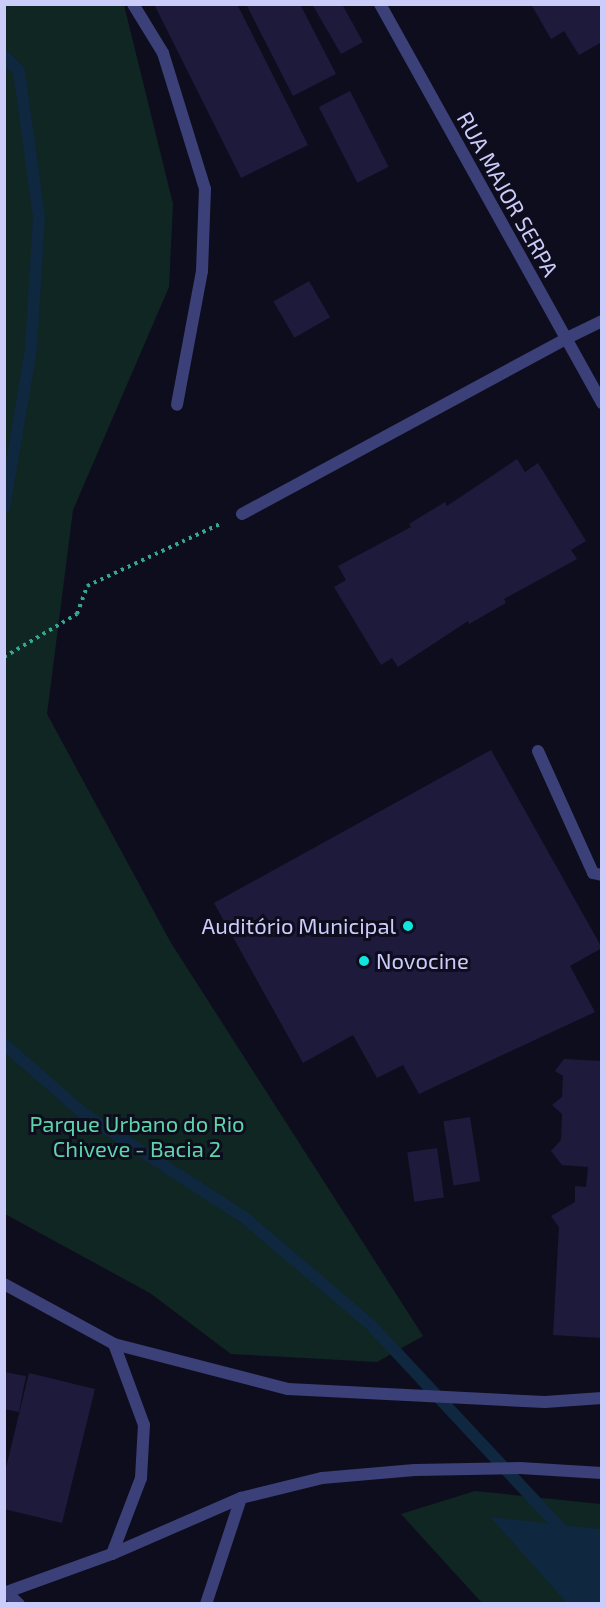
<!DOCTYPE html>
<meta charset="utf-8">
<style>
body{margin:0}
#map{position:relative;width:606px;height:1608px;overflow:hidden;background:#0e0d1d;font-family:"Exo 2",sans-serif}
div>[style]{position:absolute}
.green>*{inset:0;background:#102623}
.water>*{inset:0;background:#0f273f}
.stream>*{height:12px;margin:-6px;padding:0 6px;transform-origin:6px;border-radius:6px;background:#0f273f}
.building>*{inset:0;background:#1d1a3c;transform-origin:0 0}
.path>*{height:4px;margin-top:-2px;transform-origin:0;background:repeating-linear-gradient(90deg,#35a692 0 3px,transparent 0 7.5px)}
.service>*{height:12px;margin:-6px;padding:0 6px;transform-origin:6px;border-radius:6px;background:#3b4078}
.minor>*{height:12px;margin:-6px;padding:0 6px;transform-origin:6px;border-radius:6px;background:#3b4078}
.dots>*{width:16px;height:16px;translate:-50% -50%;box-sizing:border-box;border:3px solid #0e0d1d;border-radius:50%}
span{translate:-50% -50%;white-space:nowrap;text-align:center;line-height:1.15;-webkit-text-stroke:6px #0e0d1d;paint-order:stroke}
.street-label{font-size:22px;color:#ccccfb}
.poi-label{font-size:22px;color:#ccccfb}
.right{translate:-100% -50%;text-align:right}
.left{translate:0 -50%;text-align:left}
.park-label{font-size:22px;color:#5ed5a9}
.frame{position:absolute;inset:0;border:6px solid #ccccfb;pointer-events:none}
</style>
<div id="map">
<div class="green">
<i style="clip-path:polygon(4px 5px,124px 5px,173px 204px,169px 287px,73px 510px,47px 714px,171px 943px,423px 1336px,377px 1362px,231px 1354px,150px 1293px,5px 1214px)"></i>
<i style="clip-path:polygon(475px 1491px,601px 1504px,601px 1603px,482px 1603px,401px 1514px)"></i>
</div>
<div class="water">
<i style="clip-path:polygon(490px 1517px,601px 1529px,601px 1603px,567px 1603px)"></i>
</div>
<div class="stream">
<i style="left:4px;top:56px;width:21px;rotate:45deg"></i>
<i style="left:19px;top:71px;width:147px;rotate:82.2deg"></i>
<i style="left:39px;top:217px;width:132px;rotate:93.5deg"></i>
<i style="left:31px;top:349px;width:161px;rotate:99.6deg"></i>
<i style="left:4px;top:1044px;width:106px;rotate:41.2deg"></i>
<i style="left:84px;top:1114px;width:190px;rotate:32.8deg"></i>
<i style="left:244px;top:1217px;width:167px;rotate:40.4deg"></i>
<i style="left:371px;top:1325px;width:289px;rotate:47deg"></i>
</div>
<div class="building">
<i style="clip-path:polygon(154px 4px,237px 4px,308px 145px,241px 178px)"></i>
<i style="clip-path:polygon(246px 4px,300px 4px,336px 74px,293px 96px)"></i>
<i style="clip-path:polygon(312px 4px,342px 4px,363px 42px,341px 54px)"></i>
<i style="clip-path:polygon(531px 4px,602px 4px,602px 42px,579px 55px,564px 31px,551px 39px)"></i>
<i style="left:350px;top:91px;width:85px;height:35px;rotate:63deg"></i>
<i style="left:309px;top:281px;width:42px;height:41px;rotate:60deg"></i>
<i style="clip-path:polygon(517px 459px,525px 472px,538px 463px,586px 541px,571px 550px,577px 559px,504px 599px,506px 603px,469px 624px,468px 621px,398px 667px,392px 658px,381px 665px,334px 587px,346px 580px,338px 566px,411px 527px,409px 524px,445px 502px,447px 506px)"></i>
<i style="clip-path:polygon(491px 750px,602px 948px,570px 966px,595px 1012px,419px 1094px,403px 1065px,377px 1078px,353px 1035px,303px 1063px,214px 903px)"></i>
<i style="clip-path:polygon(564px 1059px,602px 1061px,602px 1338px,553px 1335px,559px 1227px,551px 1216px,575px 1202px,575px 1186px,586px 1187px,588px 1167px,562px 1165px,551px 1151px,561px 1140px,562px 1114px,552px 1105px,562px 1097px,563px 1076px,555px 1071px)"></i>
<i style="left:470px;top:1117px;width:65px;height:27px;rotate:81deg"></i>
<i style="left:437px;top:1148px;width:50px;height:30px;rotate:82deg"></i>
<i style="clip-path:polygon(4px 1372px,26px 1376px,19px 1412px,4px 1409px)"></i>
<i style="clip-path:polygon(29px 1373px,95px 1389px,62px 1523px,4px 1509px,4px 1476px)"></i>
</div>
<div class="path">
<i style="left:4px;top:657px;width:85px;rotate:-30.5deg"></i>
<i style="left:77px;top:614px;width:30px;rotate:-70deg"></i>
<i style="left:87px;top:586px;width:147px;rotate:-25deg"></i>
</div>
<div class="service">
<i style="left:133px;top:4px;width:57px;rotate:58.5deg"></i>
<i style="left:163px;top:53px;width:142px;rotate:72.8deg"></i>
<i style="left:205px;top:189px;width:82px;rotate:92.1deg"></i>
<i style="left:202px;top:271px;width:136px;rotate:100.6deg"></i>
<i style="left:242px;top:514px;width:367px;rotate:-28.4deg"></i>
<i style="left:538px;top:751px;width:134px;rotate:65.7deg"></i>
<i style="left:593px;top:873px;width:9px;rotate:13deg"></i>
<i style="left:6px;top:1592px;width:18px;rotate:43deg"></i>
<i style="left:206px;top:1604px;width:112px;rotate:-71.7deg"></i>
</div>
<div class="minor">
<i style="left:380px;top:4px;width:457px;rotate:60.9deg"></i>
<i style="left:565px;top:339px;width:41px;rotate:-25.9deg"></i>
<i style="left:4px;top:1284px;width:125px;rotate:28.6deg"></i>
<i style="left:114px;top:1344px;width:180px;rotate:14.5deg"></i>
<i style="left:288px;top:1389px;width:257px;rotate:2.9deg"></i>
<i style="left:545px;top:1402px;width:57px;rotate:-4deg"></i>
<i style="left:112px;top:1554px;width:81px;rotate:-69.1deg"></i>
<i style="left:141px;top:1478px;width:53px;rotate:-86.8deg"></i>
<i style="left:144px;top:1425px;width:86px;rotate:-110.3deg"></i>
<i style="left:4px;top:1593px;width:115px;rotate:-19.9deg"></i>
<i style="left:112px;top:1554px;width:141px;rotate:-23.5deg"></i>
<i style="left:241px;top:1498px;width:83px;rotate:-13.9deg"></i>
<i style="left:322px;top:1478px;width:93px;rotate:-4.9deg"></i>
<i style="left:415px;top:1470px;width:105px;rotate:-1.1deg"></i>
<i style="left:520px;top:1468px;width:82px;rotate:3.5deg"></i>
</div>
<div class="dots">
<i style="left:408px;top:926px;background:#10e4df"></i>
<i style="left:364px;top:961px;background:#10e4df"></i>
</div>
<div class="street-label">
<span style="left:508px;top:194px;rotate:61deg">RUA MAJOR SERPA</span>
</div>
<div class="poi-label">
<span class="right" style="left:396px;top:926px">Auditório Municipal</span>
<span class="left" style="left:376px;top:961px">Novocine</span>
</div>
<div class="park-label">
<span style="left:137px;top:1136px">Parque Urbano do Rio<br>Chiveve - Bacia 2</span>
</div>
<div class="frame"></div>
</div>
